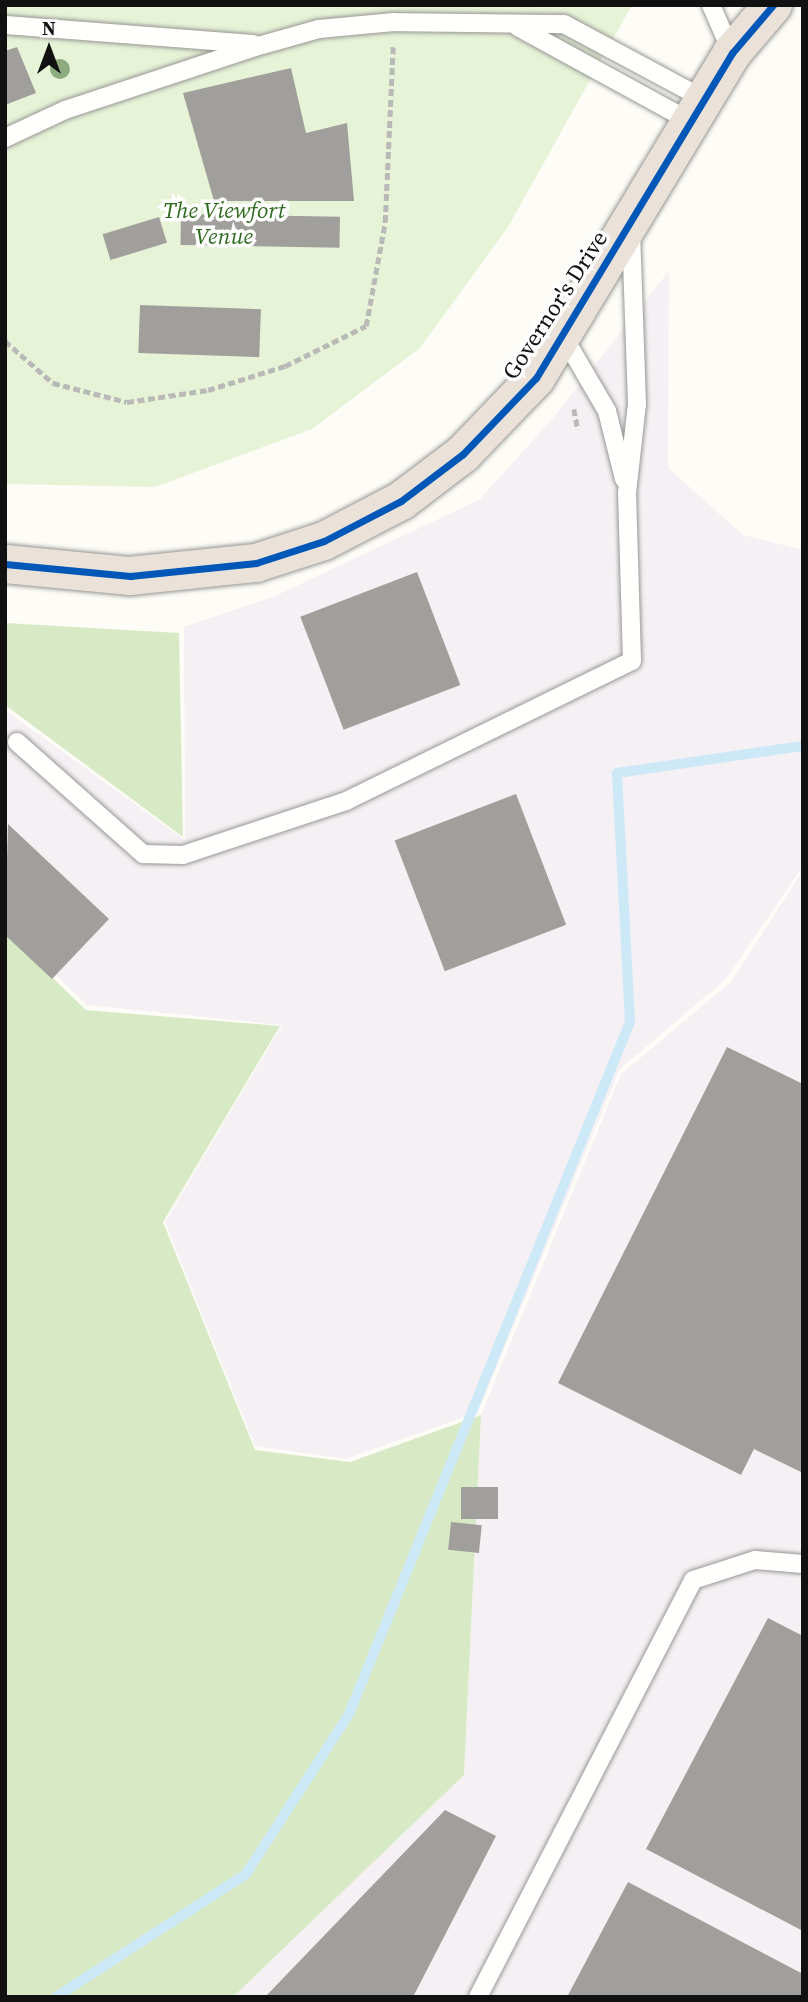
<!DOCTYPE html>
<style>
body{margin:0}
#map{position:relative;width:808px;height:2002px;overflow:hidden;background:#fdfcf7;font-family:"Source Serif 4",serif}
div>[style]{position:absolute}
.industrial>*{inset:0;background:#f5f0f3}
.green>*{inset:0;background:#e7f3d7}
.forest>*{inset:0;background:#d8eac5}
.stream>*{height:10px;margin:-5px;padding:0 5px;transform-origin:5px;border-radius:5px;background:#cde8f7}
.building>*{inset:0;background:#a19f9c;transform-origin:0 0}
.path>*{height:4.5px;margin-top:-2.25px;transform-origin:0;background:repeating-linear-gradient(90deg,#b9b9b8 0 7px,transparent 0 10.5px)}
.roads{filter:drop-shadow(0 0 2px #979795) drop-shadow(0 0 2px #979795)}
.lane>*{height:18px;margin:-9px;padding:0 9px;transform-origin:9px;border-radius:9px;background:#fffffe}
.highway>*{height:38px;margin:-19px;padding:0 19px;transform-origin:19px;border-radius:19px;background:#eae1d8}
.cycleway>*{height:7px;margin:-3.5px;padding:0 3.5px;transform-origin:3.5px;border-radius:3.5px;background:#0057b8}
.trees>*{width:20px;height:20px;margin:-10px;border-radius:50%;background:#8cac80}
span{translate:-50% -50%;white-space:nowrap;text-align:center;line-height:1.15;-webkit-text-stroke:7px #fff;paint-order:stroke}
.park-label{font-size:23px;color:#2f6b1f;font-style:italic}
.street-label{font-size:23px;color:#111}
.frame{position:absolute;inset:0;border:7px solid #111;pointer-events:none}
.north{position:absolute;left:14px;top:14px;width:70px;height:70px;-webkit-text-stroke:5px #fff;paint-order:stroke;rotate:0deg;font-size:19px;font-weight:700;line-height:28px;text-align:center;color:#111}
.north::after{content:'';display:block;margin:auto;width:24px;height:32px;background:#111;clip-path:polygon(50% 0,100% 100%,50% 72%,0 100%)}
</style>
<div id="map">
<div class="industrial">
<i style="clip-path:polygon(669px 271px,668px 468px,743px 535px,803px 550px,803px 866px,726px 979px,620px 1069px,478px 1412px,346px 1459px,255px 1446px,165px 1222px,282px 1025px,87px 1005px,5px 926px,5px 710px,185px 840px,184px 627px,275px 596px,479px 500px,554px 417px)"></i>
<i style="clip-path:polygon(803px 870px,803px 1997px,233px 1997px,464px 1775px,481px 1415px,621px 1074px,731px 982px)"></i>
</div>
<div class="green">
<i style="clip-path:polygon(5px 5px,632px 5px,508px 227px,420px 348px,312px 429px,155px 487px,5px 484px)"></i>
</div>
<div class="forest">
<i style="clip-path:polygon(5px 623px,179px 633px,183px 837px,5px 705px)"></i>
<i style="clip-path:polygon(5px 932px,86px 1010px,280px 1026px,163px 1222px,255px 1450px,350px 1462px,481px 1415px,464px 1775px,233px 1997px,5px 1997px)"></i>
</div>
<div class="stream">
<i style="left:56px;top:1997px;width:226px;rotate:-32.9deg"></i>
<i style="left:246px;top:1874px;width:190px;rotate:-57.2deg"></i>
<i style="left:349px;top:1714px;width:747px;rotate:-67.9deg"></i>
<i style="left:630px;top:1022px;width:249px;rotate:-93deg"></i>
<i style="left:617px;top:773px;width:188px;rotate:-8.3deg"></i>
</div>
<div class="building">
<i style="clip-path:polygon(17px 47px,36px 93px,5px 105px,5px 51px)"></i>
<i style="clip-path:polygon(291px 68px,306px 133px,347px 123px,354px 201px,214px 201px,183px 93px)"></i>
<i style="left:181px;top:214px;width:159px;height:31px;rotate:1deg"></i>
<i style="left:159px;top:217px;width:27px;height:59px;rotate:73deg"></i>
<i style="left:140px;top:305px;width:121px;height:48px;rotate:2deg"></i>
<i style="left:417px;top:572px;width:121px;height:125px;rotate:69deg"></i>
<i style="left:516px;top:794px;width:140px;height:130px;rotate:69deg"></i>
<i style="clip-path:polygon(8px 824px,109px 919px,52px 979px,5px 935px)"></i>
<i style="clip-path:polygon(727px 1047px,803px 1084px,803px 1473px,754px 1449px,741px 1475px,558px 1383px)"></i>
<i style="left:461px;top:1487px;width:37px;height:32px"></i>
<i style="left:451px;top:1522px;width:31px;height:28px;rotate:6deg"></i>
<i style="clip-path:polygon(768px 1618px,803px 1636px,803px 1931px,646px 1849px)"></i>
<i style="clip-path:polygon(445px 1810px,496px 1836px,413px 1997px,265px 1997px)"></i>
<i style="clip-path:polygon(628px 1882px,803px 1974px,803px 1997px,567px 1997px)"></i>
</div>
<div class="path">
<i style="left:5px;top:341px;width:64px;rotate:41.2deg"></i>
<i style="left:53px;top:383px;width:76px;rotate:14.4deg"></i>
<i style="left:127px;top:402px;width:82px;rotate:-8.4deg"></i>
<i style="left:208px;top:390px;width:81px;rotate:-17.3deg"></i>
<i style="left:285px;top:366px;width:90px;rotate:-26.3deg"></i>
<i style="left:366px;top:326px;width:106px;rotate:-79.6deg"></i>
<i style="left:385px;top:222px;width:176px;rotate:-87.4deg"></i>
<i style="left:574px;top:409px;width:20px;rotate:79deg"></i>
</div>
<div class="roads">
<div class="lane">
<i style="left:711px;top:5px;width:52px;rotate:66.4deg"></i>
<i style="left:5px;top:25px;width:249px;rotate:4.4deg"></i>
<i style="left:518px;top:27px;width:196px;rotate:28.7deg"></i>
<i style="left:5px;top:138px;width:66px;rotate:-25deg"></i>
<i style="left:65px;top:110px;width:207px;rotate:-18.3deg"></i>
<i style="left:262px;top:45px;width:59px;rotate:-15.7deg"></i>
<i style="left:319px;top:29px;width:75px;rotate:-5.3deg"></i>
<i style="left:394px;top:22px;width:170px;rotate:0.7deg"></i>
<i style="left:564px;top:24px;width:159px;rotate:28.2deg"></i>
<i style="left:562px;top:334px;width:89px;rotate:59.7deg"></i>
<i style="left:607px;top:411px;width:70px;rotate:76deg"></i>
<i style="left:17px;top:742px;width:169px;rotate:41.6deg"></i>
<i style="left:143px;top:854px;width:40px;rotate:1.4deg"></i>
<i style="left:183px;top:855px;width:172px;rotate:-18.3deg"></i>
<i style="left:346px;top:801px;width:318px;rotate:-26.1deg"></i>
<i style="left:632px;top:661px;width:168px;rotate:-91.7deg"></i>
<i style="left:627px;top:493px;width:90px;rotate:-83.6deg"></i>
<i style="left:637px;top:404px;width:171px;rotate:-92deg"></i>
<i style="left:478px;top:1997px;width:469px;rotate:-62.7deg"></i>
<i style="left:693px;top:1580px;width:65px;rotate:-17.9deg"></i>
<i style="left:755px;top:1560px;width:48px;rotate:4.8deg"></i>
</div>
<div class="highway">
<i style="left:5px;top:564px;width:126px;rotate:5.5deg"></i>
<i style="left:130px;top:576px;width:127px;rotate:-5.9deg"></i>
<i style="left:256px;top:563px;width:71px;rotate:-17.9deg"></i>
<i style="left:324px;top:541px;width:87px;rotate:-27.5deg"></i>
<i style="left:401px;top:501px;width:78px;rotate:-37.2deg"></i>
<i style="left:463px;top:454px;width:105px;rotate:-46.2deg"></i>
<i style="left:536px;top:378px;width:380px;rotate:-58.9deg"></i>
<i style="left:732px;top:53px;width:63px;rotate:-49.5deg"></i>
</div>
</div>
<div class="cycleway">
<i style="left:5px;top:564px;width:126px;rotate:5.5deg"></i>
<i style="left:130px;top:576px;width:127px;rotate:-5.9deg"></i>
<i style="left:256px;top:563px;width:71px;rotate:-17.9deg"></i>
<i style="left:324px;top:541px;width:87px;rotate:-27.5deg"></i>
<i style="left:401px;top:501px;width:78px;rotate:-37.2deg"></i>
<i style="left:463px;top:454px;width:105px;rotate:-46.2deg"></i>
<i style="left:536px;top:378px;width:380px;rotate:-58.9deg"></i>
<i style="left:732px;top:53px;width:63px;rotate:-49.5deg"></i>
</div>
<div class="trees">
<i style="left:60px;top:69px"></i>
</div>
<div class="park-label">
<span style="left:224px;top:223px">The Viewfort<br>Venue</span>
</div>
<div class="street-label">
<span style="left:555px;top:305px;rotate:-57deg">Governor's Drive</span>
</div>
<div class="frame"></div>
<div class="north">N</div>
</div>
